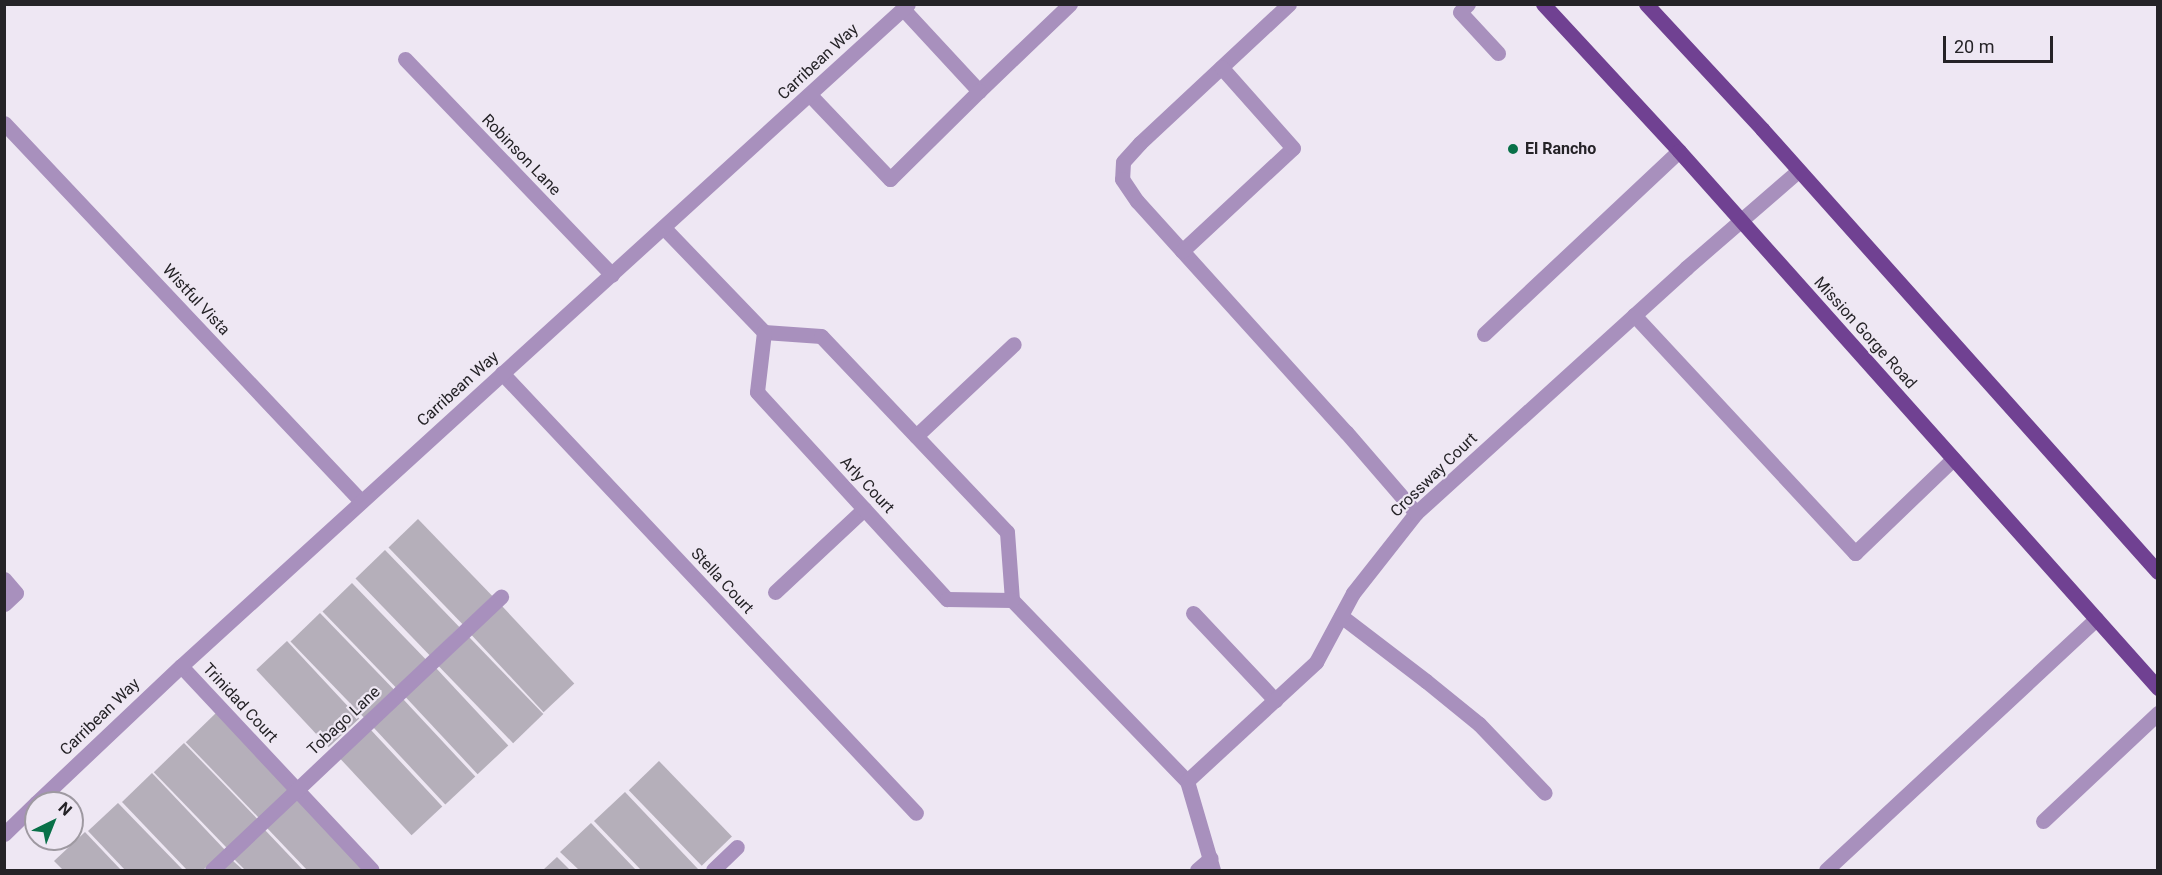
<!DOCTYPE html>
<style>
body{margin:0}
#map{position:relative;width:2162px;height:875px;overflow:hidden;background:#eee7f3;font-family:Roboto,sans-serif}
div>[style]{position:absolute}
.building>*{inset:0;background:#b5afba;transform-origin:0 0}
.service>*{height:15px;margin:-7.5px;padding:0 7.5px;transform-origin:7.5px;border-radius:7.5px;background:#a890bd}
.minor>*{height:15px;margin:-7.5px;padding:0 7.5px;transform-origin:7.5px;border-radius:7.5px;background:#a890bd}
.primary>*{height:15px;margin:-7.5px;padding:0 7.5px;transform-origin:7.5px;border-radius:7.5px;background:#704192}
.dots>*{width:16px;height:16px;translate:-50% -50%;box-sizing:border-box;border:3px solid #eee7f3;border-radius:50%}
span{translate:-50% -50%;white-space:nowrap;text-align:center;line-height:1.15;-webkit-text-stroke:4.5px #eee7f3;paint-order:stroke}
.street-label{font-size:16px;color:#252327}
.poi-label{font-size:16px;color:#252327;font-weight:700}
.left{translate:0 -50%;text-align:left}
.frame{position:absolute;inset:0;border:6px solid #252327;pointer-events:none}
.north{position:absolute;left:24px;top:791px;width:60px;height:60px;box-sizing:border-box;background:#eee7f3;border:2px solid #9e99a1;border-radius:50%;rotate:43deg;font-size:16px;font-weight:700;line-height:24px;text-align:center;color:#252327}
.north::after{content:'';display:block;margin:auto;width:21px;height:27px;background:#087048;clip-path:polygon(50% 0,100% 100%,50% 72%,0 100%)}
.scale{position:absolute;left:1943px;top:36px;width:110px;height:27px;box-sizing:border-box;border:3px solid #252327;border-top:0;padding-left:8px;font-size:18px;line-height:21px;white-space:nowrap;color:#252327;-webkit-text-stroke:4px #eee7f3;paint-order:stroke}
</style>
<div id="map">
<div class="building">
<i style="left:418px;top:519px;width:107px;height:41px;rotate:46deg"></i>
<i style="left:385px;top:550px;width:107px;height:41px;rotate:46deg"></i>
<i style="left:352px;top:583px;width:106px;height:41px;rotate:46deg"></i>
<i style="left:502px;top:606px;width:106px;height:42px;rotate:47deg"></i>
<i style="left:320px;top:613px;width:106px;height:41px;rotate:46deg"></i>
<i style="left:469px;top:637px;width:107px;height:42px;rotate:46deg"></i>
<i style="left:287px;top:641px;width:106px;height:42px;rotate:47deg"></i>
<i style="left:436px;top:668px;width:106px;height:42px;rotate:47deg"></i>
<i style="left:403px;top:699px;width:106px;height:41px;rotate:47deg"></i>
<i style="left:216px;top:713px;width:107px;height:42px;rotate:46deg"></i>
<i style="left:370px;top:729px;width:106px;height:42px;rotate:47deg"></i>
<i style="left:184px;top:743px;width:107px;height:42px;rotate:46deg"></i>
<i style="left:659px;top:761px;width:105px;height:42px;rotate:46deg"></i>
<i style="clip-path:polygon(152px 773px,225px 850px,203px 870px,187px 870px,122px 802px)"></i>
<i style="clip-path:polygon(625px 792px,698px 869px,697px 870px,641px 870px,594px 821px)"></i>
<i style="clip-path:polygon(297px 799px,365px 870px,307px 870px,267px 828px)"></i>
<i style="clip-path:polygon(118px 803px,183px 870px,125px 870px,88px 831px)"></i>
<i style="clip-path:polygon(591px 823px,636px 870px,579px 870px,560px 852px)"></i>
<i style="clip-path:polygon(265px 830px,303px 870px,245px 870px,234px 859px)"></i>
<i style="clip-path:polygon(85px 832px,121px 870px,63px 870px,54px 861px)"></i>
<i style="clip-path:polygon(557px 857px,570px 870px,543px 870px)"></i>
<i style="clip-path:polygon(232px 860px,243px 870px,221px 870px)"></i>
</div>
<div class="service">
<i style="left:1289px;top:4px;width:204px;rotate:137deg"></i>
<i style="left:1140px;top:143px;width:25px;rotate:132deg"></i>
<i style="left:1123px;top:162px;width:17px;rotate:93deg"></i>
<i style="left:1122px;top:179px;width:27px;rotate:56deg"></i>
<i style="left:1137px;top:201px;width:312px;rotate:47.9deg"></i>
<i style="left:1346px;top:432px;width:107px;rotate:49.2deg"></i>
<i style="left:1468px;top:4px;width:11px;rotate:135deg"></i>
<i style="left:1460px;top:12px;width:56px;rotate:47.2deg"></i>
<i style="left:903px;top:9px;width:112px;rotate:47.2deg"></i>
<i style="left:979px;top:91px;width:126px;rotate:-43.7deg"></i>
<i style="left:810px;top:95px;width:116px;rotate:46.4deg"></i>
<i style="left:890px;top:179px;width:125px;rotate:-44.7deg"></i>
<i style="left:1182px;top:251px;width:151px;rotate:-42.9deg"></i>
<i style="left:1293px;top:148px;width:108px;rotate:-131.6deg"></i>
<i style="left:1634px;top:315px;width:325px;rotate:47.1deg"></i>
<i style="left:1855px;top:553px;width:136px;rotate:-43.8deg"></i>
<i style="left:1484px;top:334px;width:267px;rotate:-43.2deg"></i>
<i style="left:916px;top:436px;width:134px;rotate:-43.2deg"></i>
<i style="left:4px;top:579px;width:18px;rotate:49deg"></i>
<i style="left:16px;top:593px;width:16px;rotate:137deg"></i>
<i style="left:775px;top:592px;width:122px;rotate:-43deg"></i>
<i style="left:1193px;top:613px;width:120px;rotate:46.7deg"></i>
<i style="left:1341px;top:616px;width:107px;rotate:37.4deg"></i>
<i style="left:1426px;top:681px;width:68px;rotate:39.1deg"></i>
<i style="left:1479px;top:724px;width:95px;rotate:46.3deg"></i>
<i style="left:2043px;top:821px;width:158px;rotate:-43.2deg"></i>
<i style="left:1826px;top:870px;width:369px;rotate:-42.9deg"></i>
</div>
<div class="minor">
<i style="left:405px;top:59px;width:299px;rotate:46.2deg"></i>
<i style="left:4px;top:123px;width:520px;rotate:46.64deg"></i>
<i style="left:664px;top:228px;width:144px;rotate:46.1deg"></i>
<i style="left:764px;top:332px;width:57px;rotate:4deg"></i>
<i style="left:821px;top:336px;width:270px;rotate:46.5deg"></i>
<i style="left:1007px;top:532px;width:68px;rotate:85.8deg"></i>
<i style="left:1012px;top:600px;width:252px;rotate:46deg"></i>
<i style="left:1187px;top:781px;width:93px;rotate:73.7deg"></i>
<i style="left:764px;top:332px;width:60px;rotate:96.7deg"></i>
<i style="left:757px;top:392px;width:281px;rotate:47.5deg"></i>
<i style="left:947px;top:599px;width:65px;rotate:0.9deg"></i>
<i style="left:502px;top:373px;width:604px;rotate:46.74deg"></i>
<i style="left:181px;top:666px;width:279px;rotate:46.9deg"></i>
<i style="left:1187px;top:781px;width:176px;rotate:-42.7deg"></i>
<i style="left:1316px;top:662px;width:78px;rotate:-61.8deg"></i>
<i style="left:1353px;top:593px;width:102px;rotate:-51.8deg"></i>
<i style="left:1416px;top:513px;width:365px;rotate:-42.2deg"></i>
<i style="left:1686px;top:268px;width:148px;rotate:-40.9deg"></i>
<i style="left:36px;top:803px;width:199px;rotate:-43.4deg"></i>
<i style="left:181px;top:666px;width:983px;rotate:-42.32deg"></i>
<i style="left:4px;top:834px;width:45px;rotate:-44.1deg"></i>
<i style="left:212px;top:870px;width:398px;rotate:-43.4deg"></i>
<i style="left:713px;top:870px;width:33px;rotate:-44deg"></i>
<i style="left:1197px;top:870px;width:18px;rotate:-41deg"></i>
</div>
<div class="primary">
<i style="left:1543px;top:4px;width:200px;rotate:47.2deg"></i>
<i style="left:1679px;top:151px;width:720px;rotate:48.27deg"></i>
<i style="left:1646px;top:4px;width:171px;rotate:47.1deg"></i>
<i style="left:1762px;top:129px;width:594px;rotate:48.21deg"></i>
</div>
<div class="dots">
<i style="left:1513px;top:149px;background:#087048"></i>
</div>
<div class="street-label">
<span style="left:818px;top:62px;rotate:-43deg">Carribean Way</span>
<span style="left:521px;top:155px;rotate:46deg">Robinson Lane</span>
<span style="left:196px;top:300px;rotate:47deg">Wistful Vista</span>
<span style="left:1865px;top:333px;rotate:48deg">Mission Gorge Road</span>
<span style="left:458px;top:389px;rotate:-42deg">Carribean Way</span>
<span style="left:1434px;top:475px;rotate:-44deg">Crossway Court</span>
<span style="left:867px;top:485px;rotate:47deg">Arly Court</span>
<span style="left:722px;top:581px;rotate:47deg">Stella Court</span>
<span style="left:240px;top:703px;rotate:47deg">Trinidad Court</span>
<span style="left:100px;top:717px;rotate:-44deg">Carribean Way</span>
<span style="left:344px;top:721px;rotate:-43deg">Tobago Lane</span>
</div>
<div class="poi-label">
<span class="left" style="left:1525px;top:149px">El Rancho</span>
</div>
<div class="frame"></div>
<div class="north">N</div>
<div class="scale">20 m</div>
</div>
